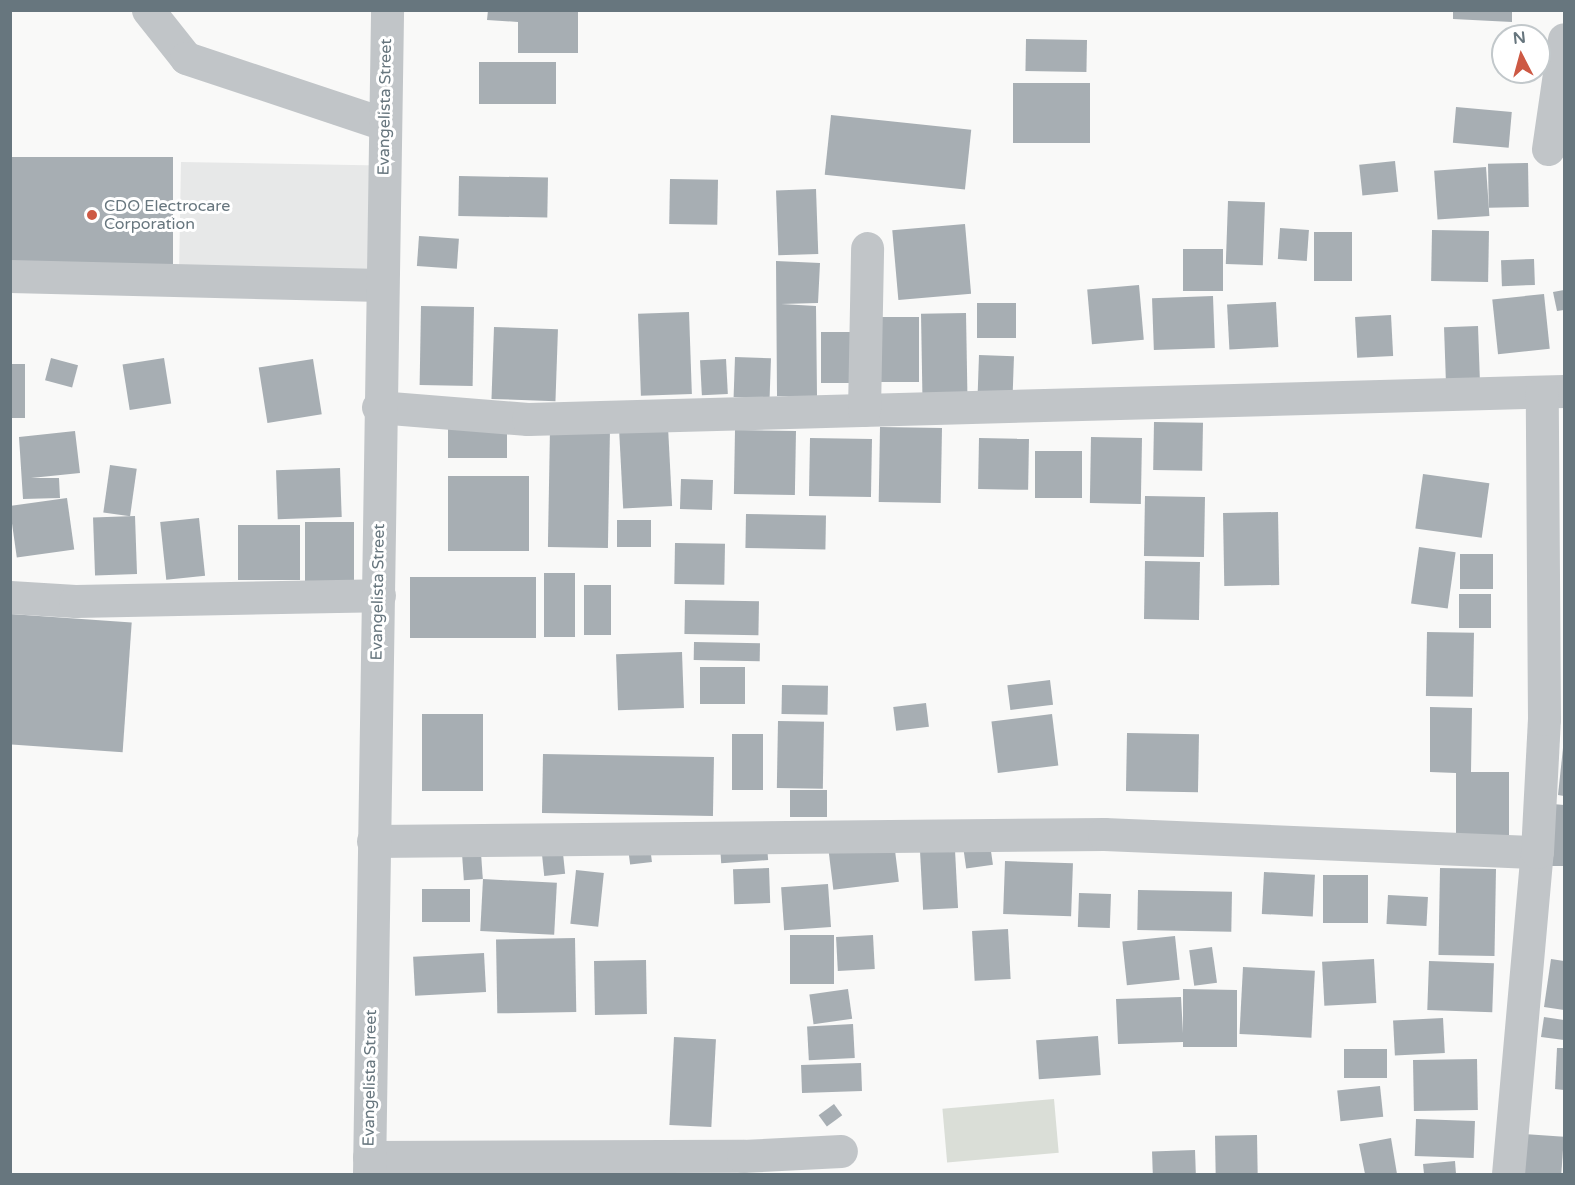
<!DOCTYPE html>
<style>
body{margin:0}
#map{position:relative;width:1575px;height:1185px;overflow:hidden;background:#f9f9f8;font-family:"Varela Round",sans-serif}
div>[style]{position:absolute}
.built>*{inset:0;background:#e7e8e8;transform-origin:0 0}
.green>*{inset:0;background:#daded7;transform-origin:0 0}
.building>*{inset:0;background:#a7aeb3;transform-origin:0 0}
.minor>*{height:33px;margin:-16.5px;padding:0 16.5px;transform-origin:16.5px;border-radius:16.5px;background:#c1c5c8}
.dots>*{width:16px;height:16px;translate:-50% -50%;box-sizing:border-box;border:3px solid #fff;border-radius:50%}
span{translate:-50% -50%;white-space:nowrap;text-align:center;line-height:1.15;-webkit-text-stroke:6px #fff;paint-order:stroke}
.street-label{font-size:16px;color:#67767e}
.poi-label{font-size:16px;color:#67767e}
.left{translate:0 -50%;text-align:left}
.frame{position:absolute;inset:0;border:12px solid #67767e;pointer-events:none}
.north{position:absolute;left:1491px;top:24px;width:60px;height:60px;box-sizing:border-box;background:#fff;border:2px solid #c2c8cb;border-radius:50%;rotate:354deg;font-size:16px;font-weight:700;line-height:24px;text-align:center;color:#67767e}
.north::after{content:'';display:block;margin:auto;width:21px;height:27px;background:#cd5944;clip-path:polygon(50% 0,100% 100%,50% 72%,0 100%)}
</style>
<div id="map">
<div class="built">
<i style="left:181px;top:162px;width:199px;height:115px;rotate:1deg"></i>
</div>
<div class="green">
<i style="left:1054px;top:1099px;width:54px;height:112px;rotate:85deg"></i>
</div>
<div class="building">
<i style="clip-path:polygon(488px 10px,578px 10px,578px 53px,518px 53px,518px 22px,487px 20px)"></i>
<i style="clip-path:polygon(1453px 10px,1512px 10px,1512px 22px,1453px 19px)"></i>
<i style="left:1026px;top:39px;width:61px;height:32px;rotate:1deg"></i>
<i style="left:479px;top:62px;width:77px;height:42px"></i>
<i style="left:1090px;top:83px;width:60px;height:77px;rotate:90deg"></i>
<i style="left:1456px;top:107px;width:56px;height:36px;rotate:5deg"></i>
<i style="left:831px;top:115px;width:141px;height:60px;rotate:6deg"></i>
<i style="left:10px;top:157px;width:163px;height:116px"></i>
<i style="left:1395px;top:161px;width:31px;height:36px;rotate:84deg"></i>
<i style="left:1528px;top:163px;width:44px;height:40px;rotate:89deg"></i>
<i style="left:1486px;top:167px;width:49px;height:52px;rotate:86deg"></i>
<i style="left:459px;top:176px;width:89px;height:40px;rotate:1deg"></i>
<i style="left:670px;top:179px;width:48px;height:45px;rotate:1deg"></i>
<i style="left:816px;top:189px;width:65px;height:40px;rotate:88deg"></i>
<i style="left:1228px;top:201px;width:37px;height:63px;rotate:2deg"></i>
<i style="left:965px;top:224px;width:70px;height:73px;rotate:85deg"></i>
<i style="left:1280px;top:228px;width:29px;height:31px;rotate:4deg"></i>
<i style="left:1432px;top:230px;width:57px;height:51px;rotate:1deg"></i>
<i style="left:1314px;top:232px;width:38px;height:49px"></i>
<i style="left:419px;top:236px;width:40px;height:30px;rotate:4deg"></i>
<i style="left:1183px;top:249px;width:40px;height:42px"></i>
<i style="left:1534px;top:259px;width:26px;height:33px;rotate:88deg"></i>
<i style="clip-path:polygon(776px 261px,820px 263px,818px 303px,781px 304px,816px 306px,817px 396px,777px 396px)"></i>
<i style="left:1139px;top:285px;width:55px;height:52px;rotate:85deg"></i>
<i style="clip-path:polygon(1564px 290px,1564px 310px,1557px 311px,1553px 292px)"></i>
<i style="left:1544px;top:294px;width:55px;height:52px;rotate:84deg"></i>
<i style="left:1213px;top:296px;width:52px;height:61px;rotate:88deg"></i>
<i style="left:1276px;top:302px;width:45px;height:49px;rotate:87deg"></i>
<i style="left:977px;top:303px;width:39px;height:35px"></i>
<i style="left:421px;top:306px;width:53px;height:79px;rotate:1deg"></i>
<i style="left:689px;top:312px;width:82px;height:51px;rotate:88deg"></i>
<i style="left:966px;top:313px;width:83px;height:45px;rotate:89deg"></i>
<i style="left:1391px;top:315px;width:41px;height:36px;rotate:87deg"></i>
<i style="left:881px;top:317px;width:38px;height:65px"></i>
<i style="left:1478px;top:326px;width:53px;height:34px;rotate:88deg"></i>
<i style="left:494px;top:327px;width:64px;height:72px;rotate:2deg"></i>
<i style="left:821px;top:332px;width:30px;height:51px"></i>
<i style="left:979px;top:355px;width:35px;height:38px;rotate:2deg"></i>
<i style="left:735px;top:357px;width:36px;height:40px;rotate:2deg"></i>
<i style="left:51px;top:358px;width:28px;height:23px;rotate:15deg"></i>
<i style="left:164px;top:358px;width:46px;height:42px;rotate:81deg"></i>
<i style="left:313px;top:359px;width:56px;height:55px;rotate:81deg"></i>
<i style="left:726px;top:359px;width:35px;height:26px;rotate:87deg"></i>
<i style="left:10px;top:364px;width:15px;height:54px"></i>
<i style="left:1154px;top:422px;width:49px;height:48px;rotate:1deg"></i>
<i style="left:448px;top:424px;width:59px;height:34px"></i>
<i style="left:668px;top:427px;width:79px;height:49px;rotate:87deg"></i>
<i style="left:880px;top:427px;width:62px;height:75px;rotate:1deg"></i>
<i style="left:550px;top:428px;width:60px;height:119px;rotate:1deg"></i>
<i style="left:735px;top:430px;width:61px;height:64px;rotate:1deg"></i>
<i style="clip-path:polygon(75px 431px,80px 473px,31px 478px,59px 478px,60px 498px,23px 499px,19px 437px)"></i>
<i style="left:1091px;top:437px;width:51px;height:66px;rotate:1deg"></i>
<i style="left:810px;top:438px;width:62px;height:58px;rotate:1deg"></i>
<i style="left:979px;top:438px;width:50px;height:51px;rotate:1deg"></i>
<i style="left:1035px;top:451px;width:47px;height:47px"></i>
<i style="left:110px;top:465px;width:27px;height:48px;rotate:8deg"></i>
<i style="left:340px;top:468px;width:49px;height:64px;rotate:88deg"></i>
<i style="left:1423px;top:474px;width:67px;height:55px;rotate:8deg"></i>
<i style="left:448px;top:476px;width:81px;height:75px"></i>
<i style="left:681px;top:479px;width:32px;height:30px;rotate:2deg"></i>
<i style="left:1145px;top:496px;width:60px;height:60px;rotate:1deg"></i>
<i style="left:67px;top:498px;width:52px;height:58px;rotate:82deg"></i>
<i style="left:1278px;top:512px;width:73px;height:55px;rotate:89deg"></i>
<i style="left:746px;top:514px;width:80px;height:34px;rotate:1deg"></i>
<i style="left:135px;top:516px;width:58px;height:42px;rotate:88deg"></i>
<i style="left:199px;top:518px;width:58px;height:39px;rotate:84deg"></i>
<i style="left:617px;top:520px;width:34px;height:27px"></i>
<i style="left:305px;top:522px;width:49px;height:65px"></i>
<i style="left:238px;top:525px;width:62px;height:55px"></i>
<i style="left:675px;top:543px;width:50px;height:41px;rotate:1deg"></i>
<i style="left:1419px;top:547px;width:37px;height:57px;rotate:8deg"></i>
<i style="left:1460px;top:554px;width:33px;height:35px"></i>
<i style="left:1145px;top:561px;width:55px;height:58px;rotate:1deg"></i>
<i style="left:544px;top:573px;width:31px;height:64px"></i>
<i style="left:410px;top:577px;width:126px;height:61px"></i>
<i style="left:584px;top:585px;width:27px;height:50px"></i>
<i style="left:1459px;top:594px;width:32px;height:34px"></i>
<i style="left:685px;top:600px;width:74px;height:34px;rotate:1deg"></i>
<i style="left:10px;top:614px;width:122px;height:130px;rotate:4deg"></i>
<i style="left:1427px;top:632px;width:47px;height:64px;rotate:1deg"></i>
<i style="left:694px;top:642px;width:66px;height:18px;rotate:1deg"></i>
<i style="left:682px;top:652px;width:56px;height:66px;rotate:88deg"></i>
<i style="left:700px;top:667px;width:45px;height:37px"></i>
<i style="left:1050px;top:680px;width:25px;height:43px;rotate:83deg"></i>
<i style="left:782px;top:685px;width:46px;height:29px;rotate:1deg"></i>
<i style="left:926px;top:703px;width:24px;height:33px;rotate:83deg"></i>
<i style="clip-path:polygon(1430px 707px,1472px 708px,1471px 772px,1509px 772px,1509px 839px,1456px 839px,1456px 773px,1430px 772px)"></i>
<i style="left:422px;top:714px;width:61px;height:77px"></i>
<i style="left:1052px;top:714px;width:52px;height:61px;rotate:83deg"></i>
<i style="left:778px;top:721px;width:46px;height:67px;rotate:1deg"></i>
<i style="left:1127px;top:733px;width:72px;height:58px;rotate:1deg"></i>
<i style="left:732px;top:734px;width:31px;height:56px"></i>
<i style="clip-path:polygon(1563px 748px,1564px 748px,1564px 796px,1558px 795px)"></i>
<i style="left:543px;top:754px;width:171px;height:59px;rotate:1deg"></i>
<i style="left:790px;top:790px;width:37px;height:27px"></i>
<i style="clip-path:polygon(1553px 804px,1564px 805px,1564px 866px,1550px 866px)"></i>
<i style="left:894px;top:842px;width:40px;height:66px;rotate:83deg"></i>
<i style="left:562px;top:844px;width:30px;height:21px;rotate:84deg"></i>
<i style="left:767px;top:844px;width:16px;height:47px;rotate:86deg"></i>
<i style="left:990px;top:844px;width:21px;height:27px;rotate:82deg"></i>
<i style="left:650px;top:846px;width:16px;height:22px;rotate:83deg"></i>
<i style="left:955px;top:850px;width:58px;height:35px;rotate:87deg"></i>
<i style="left:481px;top:853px;width:26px;height:19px;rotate:86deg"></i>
<i style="left:1005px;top:861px;width:68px;height:53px;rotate:2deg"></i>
<i style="left:769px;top:868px;width:35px;height:36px;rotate:88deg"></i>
<i style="left:1440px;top:868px;width:56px;height:87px;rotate:1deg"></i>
<i style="left:576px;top:870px;width:28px;height:54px;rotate:6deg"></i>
<i style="left:1264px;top:872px;width:51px;height:42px;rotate:3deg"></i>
<i style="left:1368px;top:875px;width:48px;height:45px;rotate:90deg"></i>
<i style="left:483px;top:879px;width:74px;height:52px;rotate:3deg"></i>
<i style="left:828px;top:884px;width:43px;height:47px;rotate:86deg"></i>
<i style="left:422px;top:889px;width:48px;height:33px"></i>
<i style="left:1138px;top:890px;width:94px;height:40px;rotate:1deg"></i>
<i style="left:1079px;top:893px;width:32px;height:34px;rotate:2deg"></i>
<i style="left:1388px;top:895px;width:40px;height:29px;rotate:3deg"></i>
<i style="left:1008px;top:929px;width:50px;height:36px;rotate:87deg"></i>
<i style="left:790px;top:935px;width:44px;height:49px"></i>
<i style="left:873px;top:935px;width:34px;height:37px;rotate:87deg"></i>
<i style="left:1175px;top:936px;width:44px;height:53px;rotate:84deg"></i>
<i style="left:575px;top:938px;width:74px;height:79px;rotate:89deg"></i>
<i style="left:1212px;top:947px;width:36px;height:23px;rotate:82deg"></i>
<i style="left:484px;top:953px;width:39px;height:71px;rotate:87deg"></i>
<i style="left:1374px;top:959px;width:44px;height:52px;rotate:87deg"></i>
<i style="clip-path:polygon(1551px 959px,1564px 961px,1564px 1010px,1544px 1007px)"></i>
<i style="left:646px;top:960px;width:54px;height:52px;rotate:89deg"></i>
<i style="left:1429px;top:961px;width:65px;height:49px;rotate:2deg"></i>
<i style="left:1243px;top:967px;width:72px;height:67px;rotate:3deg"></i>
<i style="left:848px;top:989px;width:30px;height:39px;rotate:82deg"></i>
<i style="clip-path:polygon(1183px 989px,1237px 990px,1237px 1047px,1183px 1047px,1183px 1042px,1118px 1044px,1116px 999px,1181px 997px,1183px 1033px)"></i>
<i style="clip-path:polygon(1544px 1017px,1564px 1020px,1564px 1040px,1541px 1037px)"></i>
<i style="left:1443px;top:1018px;width:35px;height:50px;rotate:87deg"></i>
<i style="left:853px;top:1024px;width:34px;height:46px;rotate:87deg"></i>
<i style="left:1098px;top:1036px;width:39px;height:62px;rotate:86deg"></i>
<i style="left:674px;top:1037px;width:42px;height:88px;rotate:3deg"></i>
<i style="clip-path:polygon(1557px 1048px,1564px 1048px,1564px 1090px,1555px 1089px)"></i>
<i style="left:1344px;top:1049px;width:43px;height:29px"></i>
<i style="left:1477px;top:1059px;width:51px;height:64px;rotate:89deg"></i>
<i style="left:861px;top:1063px;width:28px;height:60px;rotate:88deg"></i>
<i style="left:1380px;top:1086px;width:31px;height:43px;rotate:84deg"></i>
<i style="left:834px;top:1104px;width:14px;height:19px;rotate:54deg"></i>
<i style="left:1416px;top:1119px;width:59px;height:37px;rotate:2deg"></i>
<i style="left:1523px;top:1134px;width:41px;height:40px;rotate:4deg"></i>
<i style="left:1257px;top:1135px;width:39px;height:42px;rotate:89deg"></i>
<i style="clip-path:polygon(1391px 1138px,1397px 1174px,1365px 1174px,1359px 1144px)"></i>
<i style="left:1195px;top:1150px;width:24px;height:43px;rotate:88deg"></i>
<i style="clip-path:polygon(1455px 1161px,1456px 1174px,1424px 1174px,1423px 1164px)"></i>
</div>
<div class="minor">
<i style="left:148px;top:10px;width:61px;rotate:51.6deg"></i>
<i style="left:186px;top:58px;width:209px;rotate:18.4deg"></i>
<i style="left:1548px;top:149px;width:111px;rotate:-81.7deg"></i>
<i style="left:10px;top:276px;width:371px;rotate:1.4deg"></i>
<i style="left:378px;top:407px;width:150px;rotate:4.6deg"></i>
<i style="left:528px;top:419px;width:1036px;rotate:-1.55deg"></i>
<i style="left:864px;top:410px;width:162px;rotate:-88.9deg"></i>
<i style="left:10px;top:597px;width:65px;rotate:3.5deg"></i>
<i style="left:75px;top:601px;width:304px;rotate:-1.1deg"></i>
<i style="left:373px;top:841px;width:731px;rotate:-0.55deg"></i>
<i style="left:1104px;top:834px;width:433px;rotate:2.4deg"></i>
<i style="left:369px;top:1157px;width:374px;rotate:-0.2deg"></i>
<i style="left:743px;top:1156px;width:98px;rotate:-2.9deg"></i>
<i style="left:369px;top:1174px;width:1164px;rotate:-89.11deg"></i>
<i style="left:1508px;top:1174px;width:323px;rotate:-84.9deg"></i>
<i style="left:1537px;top:852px;width:133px;rotate:-87deg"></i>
<i style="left:1544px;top:719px;width:327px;rotate:-90.4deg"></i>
</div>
<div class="dots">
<i style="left:92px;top:215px;background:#cd5944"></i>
</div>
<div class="street-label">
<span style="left:385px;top:107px;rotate:-89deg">Evangelista Street</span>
<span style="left:378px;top:592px;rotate:-89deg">Evangelista Street</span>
<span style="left:370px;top:1078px;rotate:-89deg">Evangelista Street</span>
</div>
<div class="poi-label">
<span class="left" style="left:104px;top:215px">CDO Electrocare<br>Corporation</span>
</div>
<div class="frame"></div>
<div class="north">N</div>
</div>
